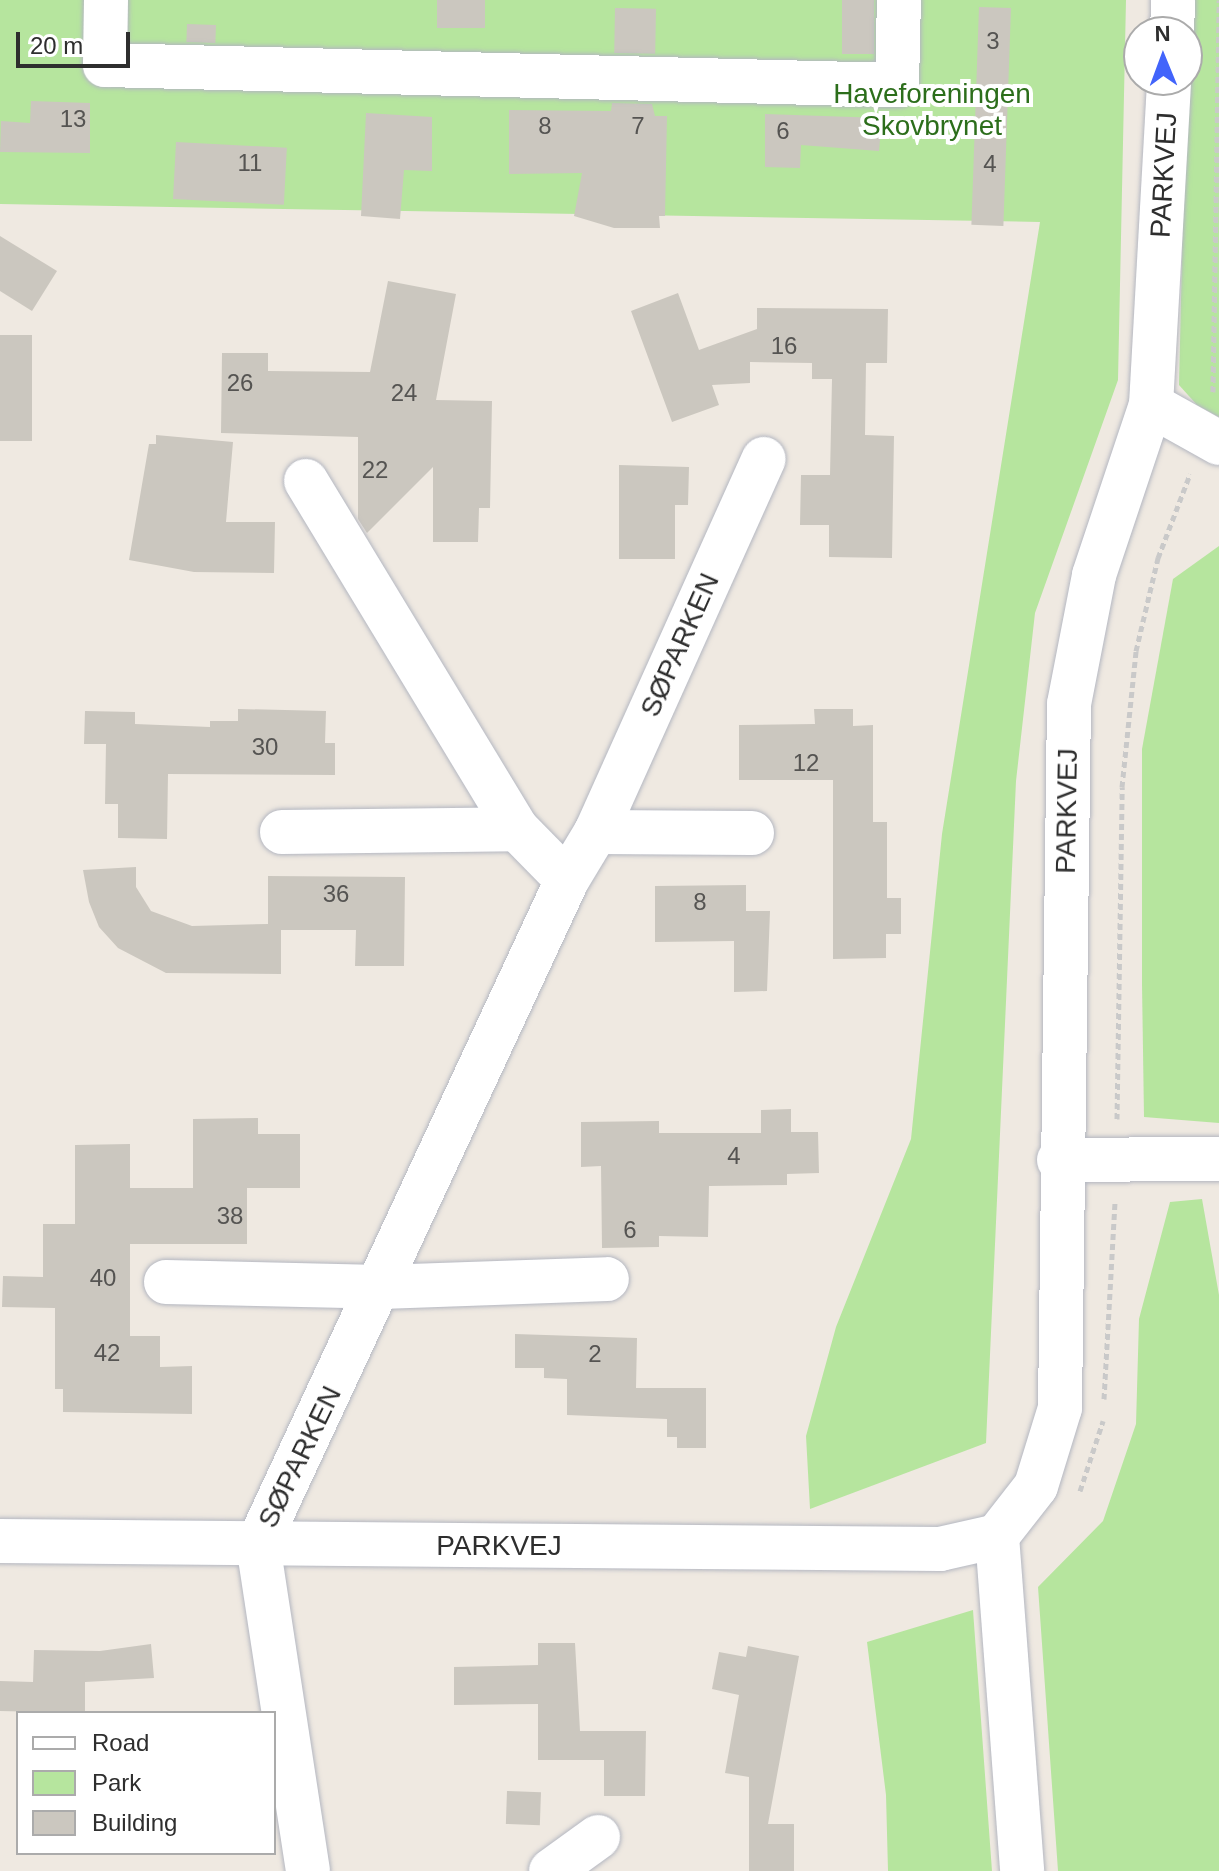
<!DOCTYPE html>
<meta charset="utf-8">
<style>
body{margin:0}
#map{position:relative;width:1219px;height:1871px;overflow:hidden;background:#efe9e1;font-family:Helvetica,sans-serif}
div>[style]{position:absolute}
.green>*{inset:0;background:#b6e59e}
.building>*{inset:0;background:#cbc7bf;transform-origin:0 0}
.path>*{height:5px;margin-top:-2.5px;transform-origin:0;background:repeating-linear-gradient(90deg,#c9c9c9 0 6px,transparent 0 10px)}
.roads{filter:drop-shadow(0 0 2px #b4b7c1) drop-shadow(0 0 2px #b4b7c1)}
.street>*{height:44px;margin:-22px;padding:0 22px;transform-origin:22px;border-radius:22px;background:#fff}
span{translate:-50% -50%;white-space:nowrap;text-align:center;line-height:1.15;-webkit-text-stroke:8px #fff;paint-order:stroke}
.number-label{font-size:24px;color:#555452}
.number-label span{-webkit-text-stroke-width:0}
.park-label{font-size:28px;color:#2c6e1b}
.street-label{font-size:28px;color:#2e2e2e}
.legend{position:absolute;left:16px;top:1711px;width:260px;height:144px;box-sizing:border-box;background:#fff;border:2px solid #ababab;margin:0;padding:10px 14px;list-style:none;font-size:24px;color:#2e2e2e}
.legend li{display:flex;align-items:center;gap:16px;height:40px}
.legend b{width:40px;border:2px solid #ababab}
.north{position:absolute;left:1123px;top:16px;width:80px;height:80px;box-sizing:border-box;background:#fff;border:2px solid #ababab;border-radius:50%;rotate:359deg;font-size:22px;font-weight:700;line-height:32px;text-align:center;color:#2e2e2e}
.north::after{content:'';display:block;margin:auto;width:28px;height:36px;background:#4264fb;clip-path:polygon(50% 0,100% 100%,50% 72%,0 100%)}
.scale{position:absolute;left:16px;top:32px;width:114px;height:36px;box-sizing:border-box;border:4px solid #2e2e2e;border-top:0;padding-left:10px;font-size:24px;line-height:28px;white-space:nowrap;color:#2e2e2e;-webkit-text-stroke:6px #fff;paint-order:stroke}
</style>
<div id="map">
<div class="green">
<i style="clip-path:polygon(0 0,1126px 0,1118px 380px,1035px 613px,1016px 781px,986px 1443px,810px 1509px,806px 1436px,836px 1327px,911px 1139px,942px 834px,1040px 222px,0 204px)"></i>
<i style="clip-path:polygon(1188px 0,1219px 0,1219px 417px,1197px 405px,1179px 385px)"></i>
<i style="clip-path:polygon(1219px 546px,1219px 1123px,1144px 1117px,1142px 984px,1142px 749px,1173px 579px)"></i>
<i style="clip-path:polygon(1202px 1199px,1219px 1295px,1219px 1871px,1058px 1871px,1038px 1587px,1103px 1521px,1136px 1424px,1139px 1319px,1170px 1202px)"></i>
<i style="clip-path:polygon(973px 1610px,992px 1871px,888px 1871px,886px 1795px,867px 1642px)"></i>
</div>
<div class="building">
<i style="left:437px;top:0;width:48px;height:28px"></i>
<i style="left:842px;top:0;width:32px;height:54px"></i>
<i style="left:979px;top:7px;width:32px;height:218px;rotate:2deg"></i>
<i style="left:615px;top:8px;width:41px;height:45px;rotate:1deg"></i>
<i style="left:187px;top:24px;width:29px;height:18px;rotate:2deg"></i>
<i style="clip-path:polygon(31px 101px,90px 103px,90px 153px,0 152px,1px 121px,30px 123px)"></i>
<i style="clip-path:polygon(612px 103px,652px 104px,655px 116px,667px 116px,665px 216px,659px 216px,660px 228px,614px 228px,574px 216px,582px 173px,509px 174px,509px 110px,611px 111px)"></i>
<i style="clip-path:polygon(366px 113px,432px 117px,432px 171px,404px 170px,400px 219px,361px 216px)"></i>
<i style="clip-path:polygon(765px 114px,882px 118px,879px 151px,801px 145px,800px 168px,765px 167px)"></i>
<i style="left:176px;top:142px;width:111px;height:57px;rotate:3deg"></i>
<i style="clip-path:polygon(0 236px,57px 271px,32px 311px,0 291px)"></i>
<i style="clip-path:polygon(388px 281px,456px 294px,436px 400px,492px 401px,490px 508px,479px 508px,478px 542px,433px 542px,433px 467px,367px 533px,358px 519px,358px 437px,221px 433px,222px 353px,268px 353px,268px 371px,370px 372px)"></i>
<i style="clip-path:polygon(678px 293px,699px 350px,757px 329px,757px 308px,888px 309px,887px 363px,866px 363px,865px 435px,894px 436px,892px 558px,829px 557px,829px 525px,800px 525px,801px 475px,830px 475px,832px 379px,812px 379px,812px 363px,750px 362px,750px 383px,712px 385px,719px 405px,672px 422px,631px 311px)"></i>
<i style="left:0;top:335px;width:32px;height:106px"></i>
<i style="clip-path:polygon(156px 435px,233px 442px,226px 522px,275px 522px,274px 573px,194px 572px,129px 560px,149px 444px,156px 444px)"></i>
<i style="clip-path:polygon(619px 465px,689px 467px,688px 505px,675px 505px,675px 559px,619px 559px)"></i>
<i style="clip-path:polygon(238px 709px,326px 711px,325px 743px,335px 743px,335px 775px,168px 774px,167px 839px,118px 838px,118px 804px,105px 804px,106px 744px,84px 744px,85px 711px,135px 712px,135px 724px,210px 727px,210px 721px,238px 721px)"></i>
<i style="clip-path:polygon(814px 709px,853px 709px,853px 726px,873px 725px,873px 822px,887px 822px,887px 898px,901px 898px,901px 934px,886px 934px,886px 958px,833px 959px,833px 780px,739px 780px,739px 725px,815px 724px)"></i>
<i style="clip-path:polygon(136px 867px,136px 887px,151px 911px,192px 926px,268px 924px,268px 876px,405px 877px,404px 966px,355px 966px,356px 930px,281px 930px,281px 974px,166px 973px,118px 948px,99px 927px,89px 902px,83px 870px)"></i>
<i style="clip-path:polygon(746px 885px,746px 911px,770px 911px,767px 991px,734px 992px,734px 941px,655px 942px,655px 886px)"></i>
<i style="clip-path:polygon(791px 1109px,791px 1132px,818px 1132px,819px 1173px,787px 1174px,787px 1185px,709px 1186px,708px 1237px,659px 1236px,659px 1247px,602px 1248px,601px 1166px,581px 1167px,581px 1122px,659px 1121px,659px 1133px,761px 1133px,761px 1110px)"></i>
<i style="clip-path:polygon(258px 1118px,258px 1134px,300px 1134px,300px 1188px,247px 1188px,247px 1244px,130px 1244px,130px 1336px,160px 1336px,160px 1367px,192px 1366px,192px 1414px,63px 1412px,63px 1389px,55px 1389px,55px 1308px,2px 1307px,3px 1276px,43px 1277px,43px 1224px,75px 1224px,75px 1145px,130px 1144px,130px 1188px,193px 1188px,193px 1119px)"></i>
<i style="clip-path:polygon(515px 1334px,637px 1338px,636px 1388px,706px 1388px,706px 1448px,677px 1448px,677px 1437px,667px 1437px,667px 1419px,567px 1415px,567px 1379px,544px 1378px,544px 1368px,515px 1368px)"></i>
<i style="clip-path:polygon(538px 1643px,575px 1643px,580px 1731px,646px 1731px,645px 1796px,604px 1796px,604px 1760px,538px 1760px,538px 1704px,454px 1705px,454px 1667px,538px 1665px)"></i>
<i style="clip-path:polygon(151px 1644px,154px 1678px,85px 1682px,85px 1713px,0 1711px,0 1681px,33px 1682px,34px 1650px,100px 1651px)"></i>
<i style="clip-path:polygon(748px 1646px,799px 1656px,768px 1824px,794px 1824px,794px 1871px,749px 1871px,749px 1777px,725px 1773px,739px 1695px,712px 1689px,719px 1652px,746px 1657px)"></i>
<i style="left:507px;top:1791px;width:34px;height:33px;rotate:2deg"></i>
</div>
<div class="path">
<i style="left:1213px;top:392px;width:392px;rotate:-89.1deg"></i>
<i style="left:1117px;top:1119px;width:332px;rotate:-89.1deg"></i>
<i style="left:1122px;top:787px;width:137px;rotate:-84.1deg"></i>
<i style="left:1136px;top:651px;width:96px;rotate:-76.7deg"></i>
<i style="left:1158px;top:558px;width:90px;rotate:-69.1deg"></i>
<i style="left:1104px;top:1399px;width:198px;rotate:-86.8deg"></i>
<i style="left:1080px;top:1491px;width:74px;rotate:-71.8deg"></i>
</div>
<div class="roads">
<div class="street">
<i style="left:106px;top:0;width:65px;rotate:90.9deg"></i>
<i style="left:105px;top:65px;width:792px;rotate:1.45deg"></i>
<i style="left:897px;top:85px;width:85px;rotate:-88.7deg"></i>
<i style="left:1172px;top:32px;width:32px;rotate:-88deg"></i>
<i style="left:1151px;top:405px;width:78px;rotate:29.2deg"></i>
<i style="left:306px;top:481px;width:407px;rotate:58.8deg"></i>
<i style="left:517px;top:829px;width:71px;rotate:45.6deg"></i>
<i style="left:282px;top:832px;width:235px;rotate:-0.7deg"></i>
<i style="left:596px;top:832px;width:156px;rotate:0.4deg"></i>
<i style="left:1059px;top:1160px;width:160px;rotate:-0.4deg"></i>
<i style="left:166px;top:1282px;width:215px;rotate:1.3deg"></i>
<i style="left:381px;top:1287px;width:226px;rotate:-2deg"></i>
<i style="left:997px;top:1536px;width:336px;rotate:85.7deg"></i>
<i style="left:0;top:1541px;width:940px;rotate:0.49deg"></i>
<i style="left:940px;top:1549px;width:58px;rotate:-12.8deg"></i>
<i style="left:997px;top:1536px;width:63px;rotate:-52deg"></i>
<i style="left:1036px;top:1486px;width:82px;rotate:-72.9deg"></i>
<i style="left:1060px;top:1408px;width:704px;rotate:-89.27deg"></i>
<i style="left:1069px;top:704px;width:131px;rotate:-79deg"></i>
<i style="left:1094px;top:575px;width:179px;rotate:-71.5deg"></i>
<i style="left:1151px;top:405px;width:325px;rotate:-86.8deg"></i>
<i style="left:308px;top:1871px;width:331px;rotate:-98.7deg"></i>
<i style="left:258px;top:1544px;width:732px;rotate:-65.04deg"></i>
<i style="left:567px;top:880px;width:56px;rotate:-58.9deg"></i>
<i style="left:596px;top:832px;width:409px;rotate:-65.8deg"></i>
<i style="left:551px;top:1871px;width:58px;rotate:-35.9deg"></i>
</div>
</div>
<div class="number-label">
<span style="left:993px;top:41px">3</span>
<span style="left:73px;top:119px">13</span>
<span style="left:545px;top:126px">8</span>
<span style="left:638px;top:126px">7</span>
<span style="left:783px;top:131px">6</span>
<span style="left:250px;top:163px">11</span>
<span style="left:990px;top:164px">4</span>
<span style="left:784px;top:346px">16</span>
<span style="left:240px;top:383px">26</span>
<span style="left:404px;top:393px">24</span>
<span style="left:375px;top:470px">22</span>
<span style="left:265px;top:747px">30</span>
<span style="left:806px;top:763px">12</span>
<span style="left:336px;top:894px">36</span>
<span style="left:700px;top:902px">8</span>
<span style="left:734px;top:1156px">4</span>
<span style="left:230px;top:1216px">38</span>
<span style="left:630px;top:1230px">6</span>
<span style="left:103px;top:1278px">40</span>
<span style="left:107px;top:1353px">42</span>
<span style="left:595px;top:1354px">2</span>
</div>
<div class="park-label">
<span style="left:932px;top:110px">Haveforeningen<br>Skovbrynet</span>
</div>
<div class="street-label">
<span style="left:1164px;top:175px;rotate:-87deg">PARKVEJ</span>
<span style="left:680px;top:645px;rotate:-66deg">SØPARKEN</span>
<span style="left:1067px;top:811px;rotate:-89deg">PARKVEJ</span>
<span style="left:300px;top:1457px;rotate:-64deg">SØPARKEN</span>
<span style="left:499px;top:1546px">PARKVEJ</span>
</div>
<ul class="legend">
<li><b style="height:10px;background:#fff"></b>Road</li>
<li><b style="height:22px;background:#b6e59e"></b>Park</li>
<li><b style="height:22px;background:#cbc7bf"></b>Building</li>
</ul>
<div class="north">N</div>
<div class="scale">20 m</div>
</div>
